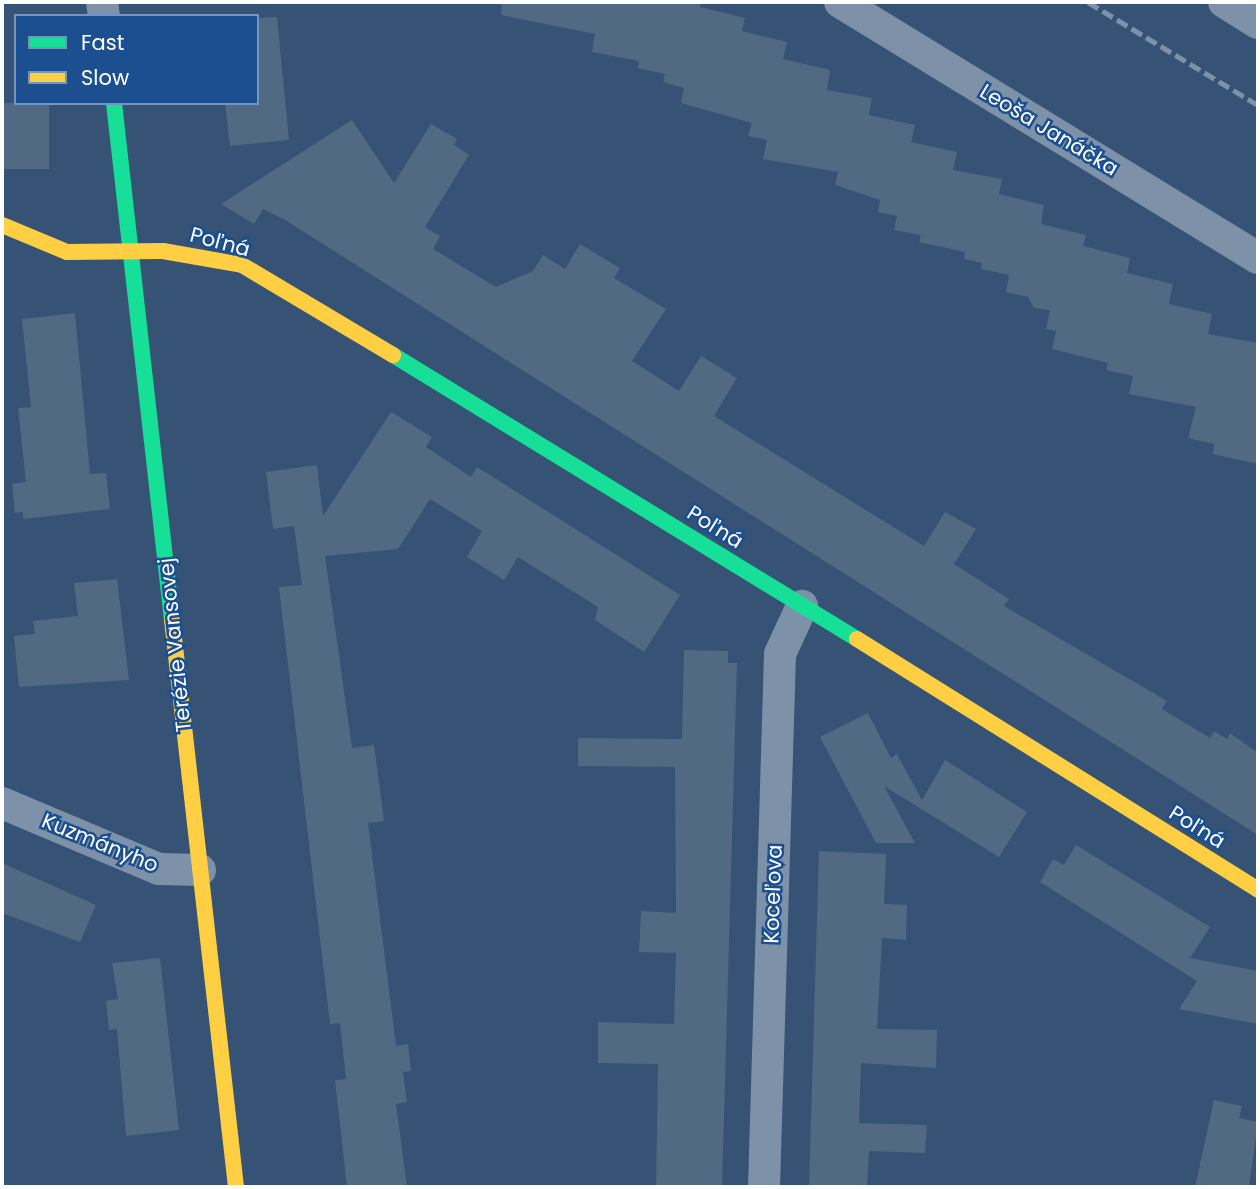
<!DOCTYPE html>
<meta charset="utf-8">
<style>
body{margin:0}
#map{position:relative;width:1260px;height:1189px;overflow:hidden;background:#365274;font-family:Poppins,sans-serif}
div>[style]{position:absolute}
.building>*{inset:0;background:#526984;transform-origin:0 0}
.street>*{height:32px;margin:-16px;padding:0 16px;transform-origin:16px;border-radius:16px;background:#7d92a8}
.fast>*{height:16px;margin:-8px;padding:0 8px;transform-origin:8px;border-radius:8px;background:#16e098}
.slow>*{height:16px;margin:-8px;padding:0 8px;transform-origin:8px;border-radius:8px;background:#ffcf43}
.rail>*{height:5px;margin-top:-2.5px;transform-origin:0;background:repeating-linear-gradient(90deg,#7e92a7 0 12px,transparent 0 17px)}
span{translate:-50% -50%;white-space:nowrap;text-align:center;line-height:1.15;-webkit-text-stroke:5px #1b4f8f;paint-order:stroke}
.street-label{font-size:21px;color:#fff}
.frame{position:absolute;inset:0;border:4px solid #fff;pointer-events:none}
.legend{position:absolute;left:14px;top:14px;width:245px;height:91px;box-sizing:border-box;background:#1b4f8f;border:2px solid #7695bc;margin:0;padding:9px 12px;list-style:none;font-size:21px;color:#fff}
.legend li{display:flex;align-items:center;gap:14px;height:35px}
.legend b{width:35px;border:2px solid #7695bc}
</style>
<div id="map">
<div class="building">
<i style="clip-path:polygon(502px 2px,701px 2px,700px 7px,745px 18px,742px 31px,787px 42px,783px 59px,830px 70px,827px 90px,872px 98px,869px 115px,915px 125px,911px 142px,957px 152px,953px 170px,1002px 179px,999px 194px,1044px 205px,1041px 224px,1086px 235px,1083px 246px,1130px 258px,1127px 273px,1173px 284px,1169px 304px,1212px 314px,1208px 334px,1258px 343px,1258px 464px,1213px 454px,1214px 444px,1188px 438px,1196px 407px,1129px 394px,1133px 376px,1106px 370px,1108px 363px,1052px 349px,1056px 331px,1046px 329px,1050px 310px,1034px 308px,1028px 297px,1006px 292px,1009px 275px,981px 269px,982px 263px,964px 259px,965px 252px,919px 242px,921px 235px,894px 230px,897px 216px,878px 212px,880px 200px,835px 185px,838px 172px,763px 159px,767px 140px,748px 136px,752px 123px,681px 103px,684px 88px,663px 82px,665px 74px,638px 68px,639px 61px,592px 52px,595px 34px,501px 15px)"></i>
<i style="clip-path:polygon(277px 17px,289px 140px,230px 146px,225px 103px,257px 103px,257px 18px)"></i>
<i style="left:2px;top:103px;width:47px;height:66px"></i>
<i style="clip-path:polygon(352px 120px,394px 183px,431px 124px,457px 139px,454px 145px,469px 155px,425px 227px,440px 236px,433px 249px,496px 287px,533px 271px,543px 255px,565px 269px,580px 244px,620px 268px,614px 278px,666px 309px,632px 361px,679px 391px,701px 356px,737px 378px,714px 416px,924px 546px,945px 512px,976px 529px,954px 564px,1009px 599px,1004px 606px,1167px 701px,1162px 709px,1210px 738px,1214px 731px,1227px 739px,1230px 733px,1258px 753px,1258px 835px,285px 220px,263px 209px,254px 224px,221px 204px)"></i>
<i style="clip-path:polygon(75px 313px,90px 474px,106px 473px,110px 509px,23px 519px,23px 512px,15px 513px,12px 484px,26px 482px,18px 408px,31px 407px,22px 319px)"></i>
<i style="clip-path:polygon(391px 412px,432px 437px,426px 447px,471px 477px,477px 467px,680px 595px,644px 652px,595px 620px,598px 607px,518px 557px,504px 580px,467px 557px,482px 531px,430px 499px,398px 549px,325px 556px,352px 748px,374px 745px,384px 821px,368px 823px,396px 1046px,408px 1044px,411px 1071px,403px 1072px,407px 1102px,396px 1104px,407px 1187px,347px 1187px,335px 1080px,346px 1079px,340px 1023px,330px 1024px,279px 587px,302px 585px,294px 526px,273px 529px,266px 472px,317px 465px,323px 516px)"></i>
<i style="clip-path:polygon(117px 579px,129px 680px,19px 687px,14px 636px,35px 634px,33px 621px,78px 616px,74px 583px)"></i>
<i style="clip-path:polygon(684px 650px,728px 651px,728px 663px,737px 663px,722px 1187px,656px 1187px,658px 1064px,598px 1063px,598px 1022px,674px 1024px,676px 953px,639px 952px,641px 911px,676px 913px,675px 767px,578px 766px,578px 738px,682px 739px)"></i>
<i style="clip-path:polygon(868px 713px,891px 758px,897px 754px,922px 800px,945px 760px,1027px 812px,999px 857px,884px 786px,915px 843px,876px 843px,820px 737px)"></i>
<i style="clip-path:polygon(1076px 845px,1210px 927px,1190px 958px,1258px 971px,1258px 1024px,1179px 1009px,1197px 981px,1040px 882px,1053px 859px,1064px 865px)"></i>
<i style="clip-path:polygon(819px 851px,886px 854px,884px 904px,907px 905px,906px 940px,882px 938px,877px 1029px,937px 1030px,936px 1068px,861px 1063px,859px 1123px,927px 1125px,925px 1153px,869px 1151px,867px 1187px,809px 1187px)"></i>
<i style="clip-path:polygon(2px 863px,96px 905px,80px 942px,2px 913px)"></i>
<i style="clip-path:polygon(160px 958px,179px 1130px,126px 1136px,117px 1029px,109px 1030px,106px 1001px,118px 999px,112px 963px)"></i>
<i style="clip-path:polygon(1214px 1100px,1242px 1106px,1239px 1118px,1258px 1122px,1249px 1187px,1195px 1187px)"></i>
</div>
<div class="street">
<i style="left:102px;top:2px;width:14px;rotate:82deg"></i>
<i style="left:840px;top:2px;width:490px;rotate:31.5deg"></i>
<i style="left:1224px;top:2px;width:40px;rotate:32deg"></i>
<i style="left:2px;top:803px;width:170px;rotate:22.8deg"></i>
<i style="left:159px;top:869px;width:41px;rotate:1.4deg"></i>
<i style="left:764px;top:1187px;width:533px;rotate:-88.28deg"></i>
<i style="left:780px;top:654px;width:53px;rotate:-65.4deg"></i>
</div>
<div class="fast">
<i style="left:114px;top:103px;width:520px;rotate:83.6deg"></i>
<i style="left:393px;top:355px;width:544px;rotate:31.47deg"></i>
</div>
<div class="slow">
<i style="left:2px;top:225px;width:70px;rotate:22.6deg"></i>
<i style="left:67px;top:252px;width:96px;rotate:-0.6deg"></i>
<i style="left:163px;top:251px;width:80px;rotate:10deg"></i>
<i style="left:242px;top:265px;width:176px;rotate:30.8deg"></i>
<i style="left:172px;top:620px;width:571px;rotate:83.56deg"></i>
<i style="left:857px;top:639px;width:473px;rotate:32deg"></i>
</div>
<div class="rail">
<i style="left:1088px;top:2px;width:199px;rotate:31.2deg"></i>
</div>
<div class="street-label">
<span style="left:1049px;top:130px;rotate:31deg">Leoša Janáčka</span>
<span style="left:220px;top:242px;rotate:15deg">Poľná</span>
<span style="left:715px;top:527px;rotate:32deg">Poľná</span>
<span style="left:175px;top:645px;rotate:-96deg">Terézie Vansovej</span>
<span style="left:1197px;top:827px;rotate:32deg">Poľná</span>
<span style="left:100px;top:843px;rotate:22deg">Kuzmányho</span>
<span style="left:773px;top:894px;rotate:-88deg">Koceľova</span>
</div>
<div class="frame"></div>
<ul class="legend">
<li><b style="height:9px;background:#16e098"></b>Fast</li>
<li><b style="height:9px;background:#ffcf43"></b>Slow</li>
</ul>
</div>
